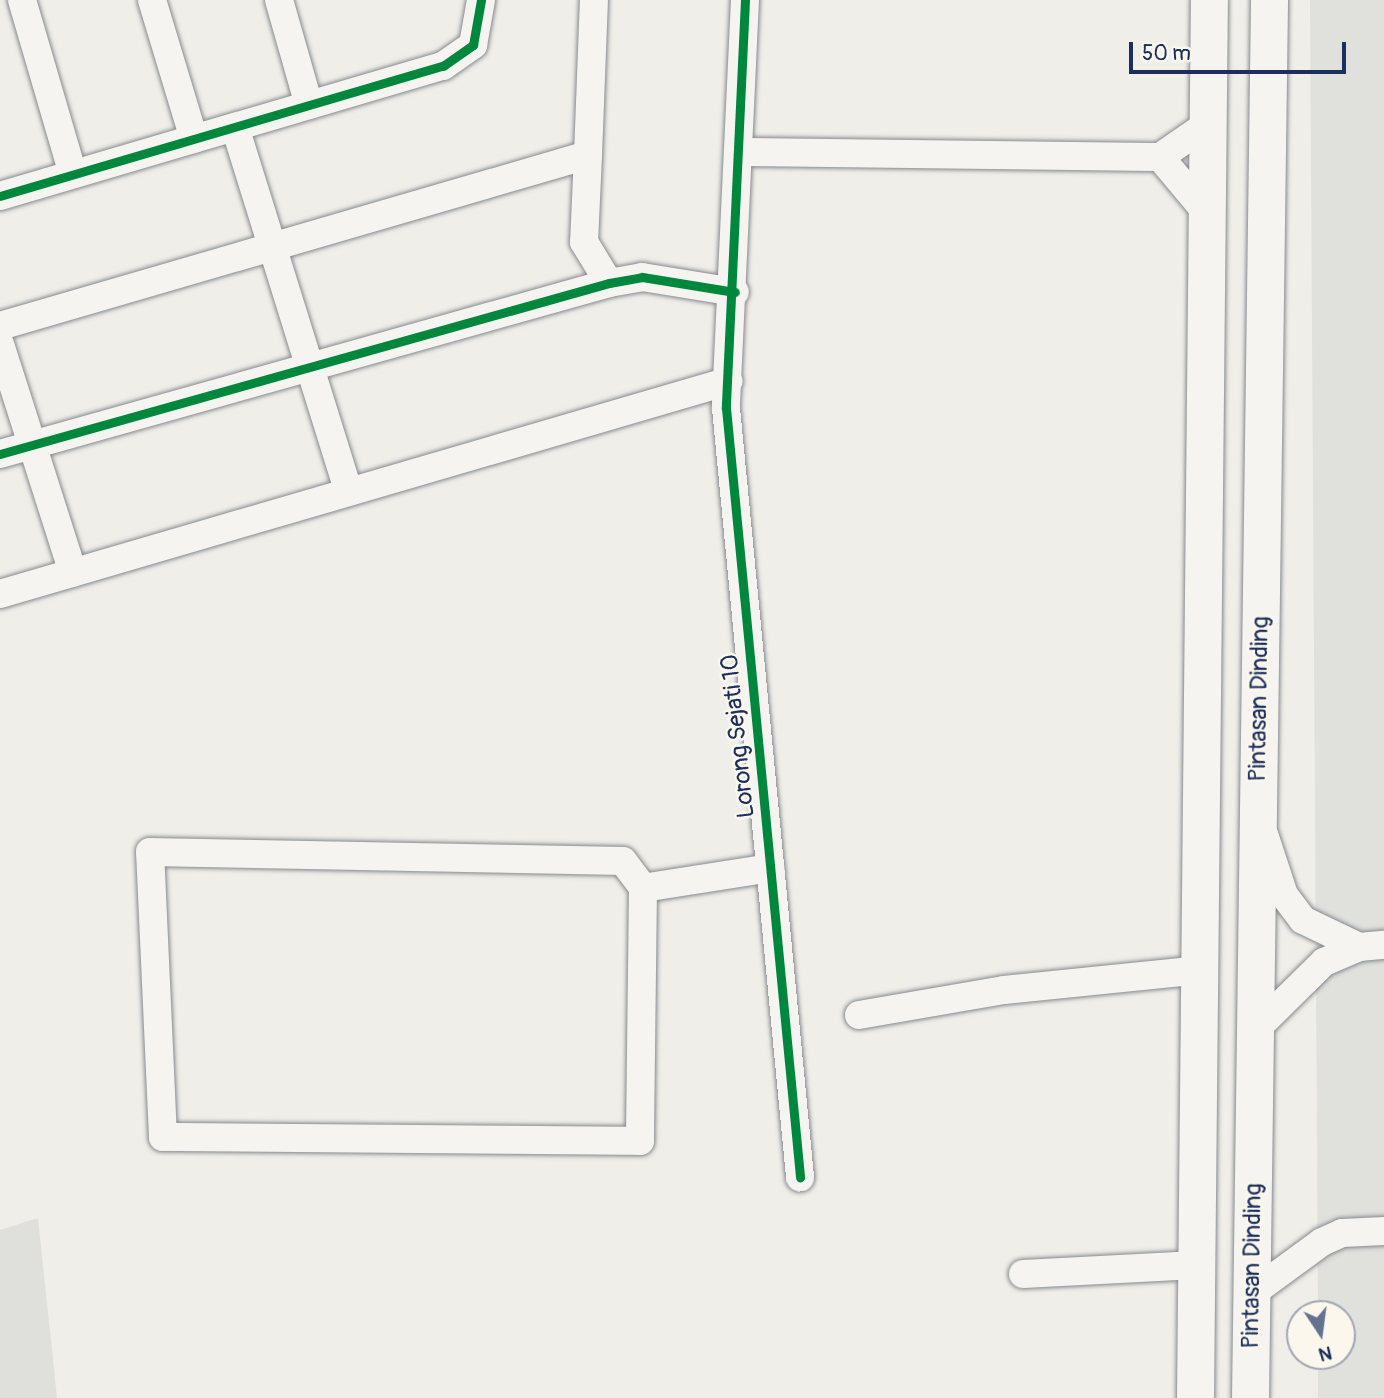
<!DOCTYPE html>
<style>
body{margin:0}
#map{position:relative;width:1384px;height:1398px;overflow:hidden;background:#efeee9;font-family:Pangolin,sans-serif}
div>[style]{position:absolute}
.built>*{inset:0;background:#e0e0dd}
.green>*{inset:0;background:#dfdfdc}
.roads{filter:drop-shadow(0 0 2px #868a90) drop-shadow(0 0 2px #868a90)}
.minor>*{height:28px;margin:-14px;padding:0 14px;transform-origin:14px;border-radius:14px;background:#f5f4f0}
.major>*{height:37px;margin:-18.5px;padding:0 18.5px;transform-origin:18.5px;border-radius:18.5px;background:#f5f4f0}
.cycleway>*{height:9px;margin:-4.5px;padding:0 4.5px;transform-origin:4.5px;border-radius:4.5px;background:#00873e}
span{translate:-50% -50%;white-space:nowrap;text-align:center;line-height:1.15;-webkit-text-stroke:5px #fbf7ec;paint-order:stroke}
.street-label{font-size:24px;color:#1b2f5e}
.north{position:absolute;left:1286px;top:1300px;width:70px;height:70px;box-sizing:border-box;background:#fbf7ec;border:2px solid #a1a7b3;border-radius:50%;rotate:167deg;font-size:19px;font-weight:700;line-height:28px;text-align:center;color:#1b2f5e}
.north::after{content:'';display:block;margin:auto;width:24px;height:32px;background:#65728f;clip-path:polygon(50% 0,100% 100%,50% 72%,0 100%)}
.scale{position:absolute;left:1129px;top:42px;width:217px;height:32px;box-sizing:border-box;border:4px solid #1b2f5e;border-top:0;padding-left:9px;font-size:21px;line-height:24px;white-space:nowrap;color:#1b2f5e;-webkit-text-stroke:5px #fbf7ec;paint-order:stroke}
</style>
<div id="map">
<div class="built">
<i style="clip-path:polygon(1310px 0,1384px 0,1384px 1398px,1318px 1398px,1318px 1356px,1342px 1356px,1342px 1314px,1318px 1314px)"></i>
</div>
<div class="green">
<i style="clip-path:polygon(38px 1218px,57px 1398px,0 1398px,0 1230px)"></i>
</div>
<div class="roads">
<div class="minor">
<i style="left:22px;top:0;width:181px;rotate:73.7deg"></i>
<i style="left:152px;top:0;width:145px;rotate:73.2deg"></i>
<i style="left:279px;top:0;width:109px;rotate:74.1deg"></i>
<i style="left:745px;top:0;width:408px;rotate:92.7deg"></i>
<i style="left:726px;top:408px;width:773px;rotate:84.5deg"></i>
<i style="left:235px;top:127px;width:380px;rotate:72.7deg"></i>
<i style="left:741px;top:152px;width:419px;rotate:0.7deg"></i>
<i style="left:1160px;top:157px;width:58px;rotate:-34.5deg"></i>
<i style="left:588px;top:155px;width:87px;rotate:92.6deg"></i>
<i style="left:584px;top:242px;width:48px;rotate:58.6deg"></i>
<i style="left:1160px;top:157px;width:73px;rotate:50deg"></i>
<i style="left:0;top:196px;width:462px;rotate:-16.4deg"></i>
<i style="left:443px;top:66px;width:37px;rotate:-35deg"></i>
<i style="left:473px;top:45px;width:46px;rotate:-79.9deg"></i>
<i style="left:0;top:326px;width:612px;rotate:-16.22deg"></i>
<i style="left:588px;top:155px;width:155px;rotate:-87.8deg"></i>
<i style="left:0;top:344px;width:240px;rotate:72.3deg"></i>
<i style="left:0;top:454px;width:633px;rotate:-15.68deg"></i>
<i style="left:609px;top:283px;width:34px;rotate:-10deg"></i>
<i style="left:642px;top:277px;width:94px;rotate:9.2deg"></i>
<i style="left:0;top:594px;width:759px;rotate:-16.29deg"></i>
<i style="left:1264px;top:834px;width:64px;rotate:71.8deg"></i>
<i style="left:1284px;top:895px;width:31px;rotate:53deg"></i>
<i style="left:1303px;top:920px;width:62px;rotate:25.7deg"></i>
<i style="left:150px;top:852px;width:473px;rotate:1.1deg"></i>
<i style="left:623px;top:861px;width:34px;rotate:53deg"></i>
<i style="left:643px;top:888px;width:253px;rotate:90.7deg"></i>
<i style="left:640px;top:1141px;width:477px;rotate:-179.5deg"></i>
<i style="left:163px;top:1137px;width:285px;rotate:-92.6deg"></i>
<i style="left:643px;top:888px;width:129px;rotate:-8.9deg"></i>
<i style="left:859px;top:1015px;width:147px;rotate:-9.8deg"></i>
<i style="left:1004px;top:990px;width:198px;rotate:-5.8deg"></i>
<i style="left:1255px;top:1030px;width:97px;rotate:-44.6deg"></i>
<i style="left:1324px;top:962px;width:38px;rotate:-23deg"></i>
<i style="left:1359px;top:947px;width:25px;rotate:-5deg"></i>
<i style="left:1023px;top:1274px;width:174px;rotate:-3deg"></i>
<i style="left:1251px;top:1294px;width:88px;rotate:-36.2deg"></i>
<i style="left:1322px;top:1242px;width:22px;rotate:-24deg"></i>
<i style="left:1342px;top:1233px;width:42px;rotate:-2.7deg"></i>
</div>
<div class="major">
<i style="left:1195px;top:1398px;width:1398px;rotate:-89.43deg"></i>
<i style="left:1250px;top:1398px;width:1398px;rotate:-89.22deg"></i>
</div>
</div>
<div class="cycleway">
<i style="left:745px;top:0;width:408px;rotate:92.7deg"></i>
<i style="left:726px;top:408px;width:773px;rotate:84.5deg"></i>
<i style="left:0;top:196px;width:462px;rotate:-16.4deg"></i>
<i style="left:443px;top:66px;width:37px;rotate:-35deg"></i>
<i style="left:473px;top:45px;width:46px;rotate:-79.9deg"></i>
<i style="left:0;top:454px;width:633px;rotate:-15.68deg"></i>
<i style="left:609px;top:283px;width:34px;rotate:-10deg"></i>
<i style="left:642px;top:277px;width:94px;rotate:9.2deg"></i>
</div>
<div class="street-label">
<span style="left:1259px;top:699px;rotate:-89deg">Pintasan Dinding</span>
<span style="left:738px;top:736px;rotate:-96deg">Lorong Sejati 10</span>
<span style="left:1252px;top:1266px;rotate:-89deg">Pintasan Dinding</span>
</div>
<div class="north">N</div>
<div class="scale">50 m</div>
</div>
